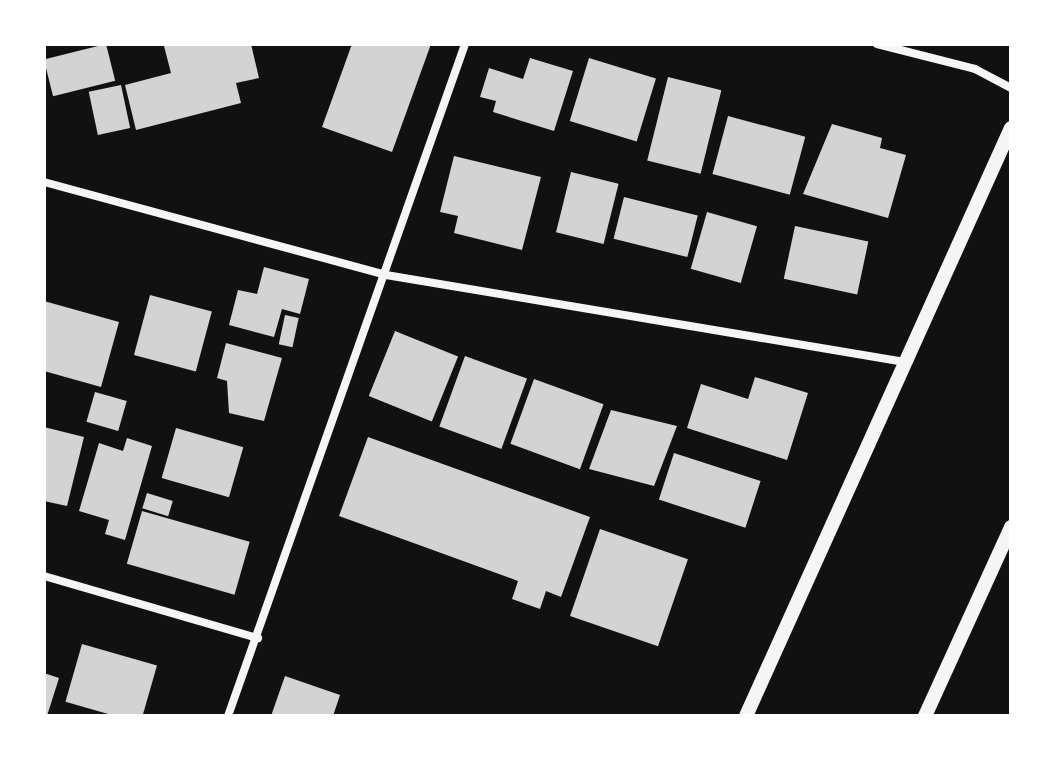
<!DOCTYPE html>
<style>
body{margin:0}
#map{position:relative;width:1055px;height:760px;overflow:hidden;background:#111;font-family:"Nunito Sans",sans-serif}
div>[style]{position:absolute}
.building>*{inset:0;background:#d3d3d3;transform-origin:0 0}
.minor>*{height:8px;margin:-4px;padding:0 4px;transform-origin:4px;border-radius:4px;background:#f5f5f5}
.tertiary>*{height:14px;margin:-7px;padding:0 7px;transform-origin:7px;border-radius:7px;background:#f5f5f5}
span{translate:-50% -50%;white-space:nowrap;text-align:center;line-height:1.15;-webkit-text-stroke:8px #fff;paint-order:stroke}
.frame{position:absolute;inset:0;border:46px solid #fff;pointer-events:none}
</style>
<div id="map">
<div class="building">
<i style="left:106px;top:44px;width:38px;height:64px;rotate:76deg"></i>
<i style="clip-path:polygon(173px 44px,251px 44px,259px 78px,236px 83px,241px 103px,136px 130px,125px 85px,171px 73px,164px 46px)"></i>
<i style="clip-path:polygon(352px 44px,431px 44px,392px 152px,322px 127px)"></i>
<i style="clip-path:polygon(530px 58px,573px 71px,554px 131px,493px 112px,496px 101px,480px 97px,489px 68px,523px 79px)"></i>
<i style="left:589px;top:58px;width:70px;height:66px;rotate:17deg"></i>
<i style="left:668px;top:77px;width:55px;height:86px;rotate:14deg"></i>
<i style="left:121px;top:85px;width:44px;height:33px;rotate:78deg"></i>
<i style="left:728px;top:116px;width:80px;height:60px;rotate:15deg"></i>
<i style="clip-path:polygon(832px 124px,882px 138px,880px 148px,906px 155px,888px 218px,803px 194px)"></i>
<i style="clip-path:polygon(454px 156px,541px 177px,522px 250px,454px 233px,458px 216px,440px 212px)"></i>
<i style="left:571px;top:172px;width:49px;height:62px;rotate:14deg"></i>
<i style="left:624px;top:197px;width:76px;height:43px;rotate:14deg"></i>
<i style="left:707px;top:212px;width:52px;height:59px;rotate:16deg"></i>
<i style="left:795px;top:226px;width:75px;height:54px;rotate:12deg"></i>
<i style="clip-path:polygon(264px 267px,309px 279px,300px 314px,282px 309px,274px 337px,229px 325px,238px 290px,257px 294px)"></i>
<i style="left:150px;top:295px;width:64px;height:62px;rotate:15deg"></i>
<i style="clip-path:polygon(44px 301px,119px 322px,101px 387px,44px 371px)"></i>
<i style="left:285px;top:315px;width:14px;height:30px;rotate:12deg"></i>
<i style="left:395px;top:331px;width:68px;height:70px;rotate:22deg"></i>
<i style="clip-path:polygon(226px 343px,282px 358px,264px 421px,229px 413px,227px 381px,217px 378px)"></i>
<i style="left:465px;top:356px;width:66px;height:75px;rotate:20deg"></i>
<i style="clip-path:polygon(755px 377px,808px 393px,787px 460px,687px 428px,701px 384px,748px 399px)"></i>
<i style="left:534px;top:379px;width:74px;height:69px;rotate:20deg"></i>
<i style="left:95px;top:392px;width:33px;height:31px;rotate:16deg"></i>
<i style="clip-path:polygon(611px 410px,677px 426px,654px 486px,589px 469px)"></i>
<i style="clip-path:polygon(44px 427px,84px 437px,67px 506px,44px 501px)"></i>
<i style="left:176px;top:428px;width:70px;height:52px;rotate:16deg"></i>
<i style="clip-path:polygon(368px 437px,590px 517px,561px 597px,546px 591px,540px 609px,512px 599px,518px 581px,339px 516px)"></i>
<i style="clip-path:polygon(127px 438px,152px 446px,125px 540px,105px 534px,109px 520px,79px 511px,99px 443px,123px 451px)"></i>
<i style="left:674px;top:453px;width:91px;height:49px;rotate:18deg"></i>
<i style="left:147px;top:493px;width:27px;height:16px;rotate:17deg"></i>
<i style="left:142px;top:511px;width:112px;height:55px;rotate:16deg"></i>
<i style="left:600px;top:529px;width:93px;height:92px;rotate:19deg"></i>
<i style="left:82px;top:644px;width:78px;height:60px;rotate:16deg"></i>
<i style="clip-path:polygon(44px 673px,59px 678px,47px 716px,44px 716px)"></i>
<i style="clip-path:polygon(285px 676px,340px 695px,333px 716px,271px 716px)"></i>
</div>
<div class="minor">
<i style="left:877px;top:44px;width:101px;rotate:14.3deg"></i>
<i style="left:975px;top:69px;width:41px;rotate:27.8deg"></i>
<i style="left:44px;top:182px;width:354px;rotate:15.2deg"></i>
<i style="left:386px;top:275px;width:526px;rotate:9.52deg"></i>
<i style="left:44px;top:576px;width:223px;rotate:16.2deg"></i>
<i style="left:228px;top:716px;width:713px;rotate:-70.57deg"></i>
</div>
<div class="tertiary">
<i style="left:746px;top:716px;width:645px;rotate:-65.74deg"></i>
<i style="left:925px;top:716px;width:208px;rotate:-65.5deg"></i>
</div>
<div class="frame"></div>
</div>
